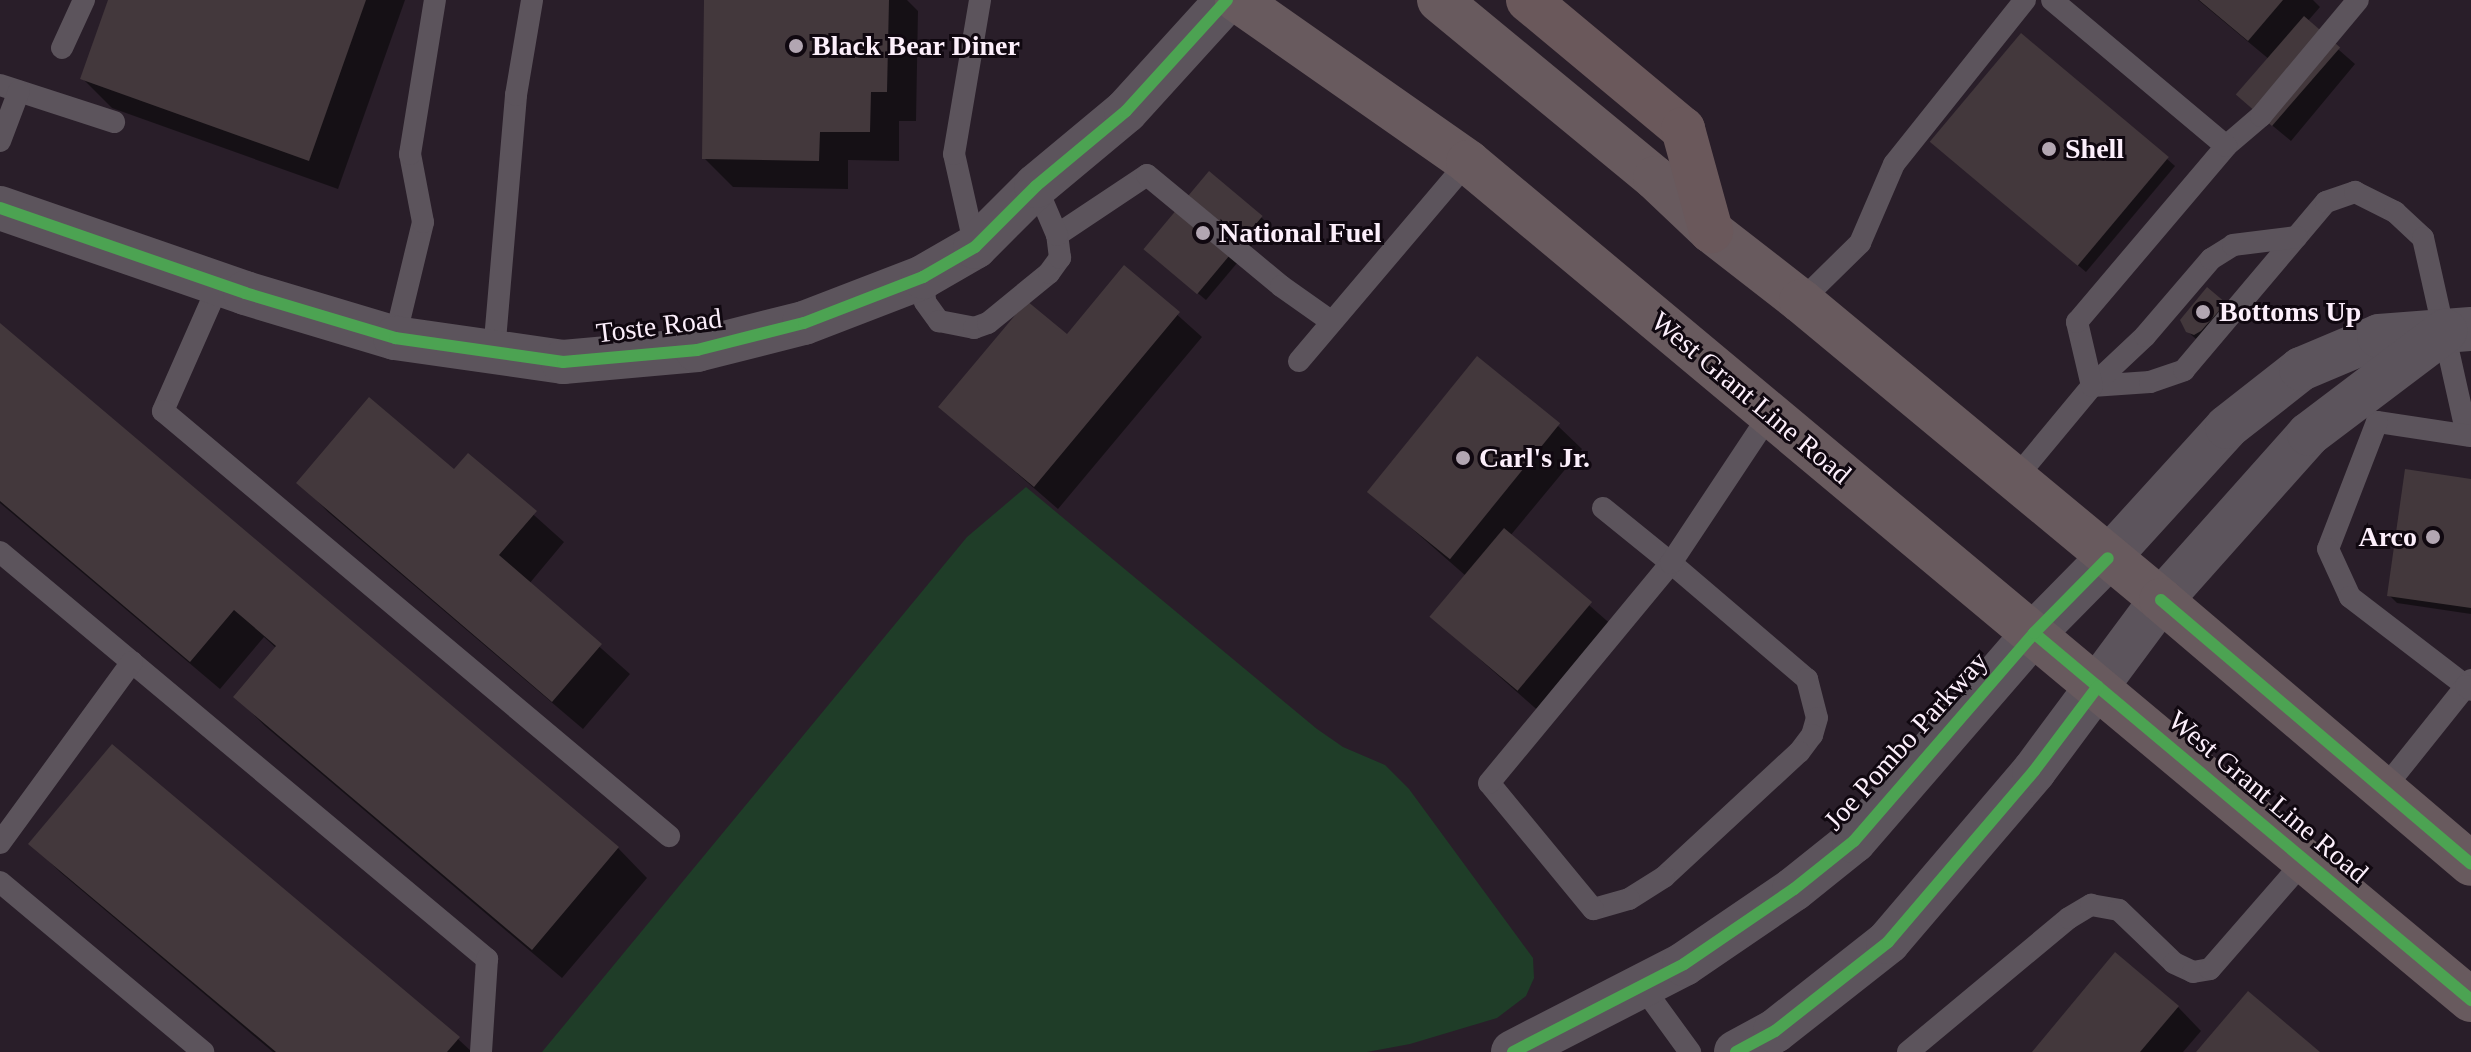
<!DOCTYPE html>
<style>
body{margin:0}
#map{position:relative;width:2471px;height:1052px;overflow:hidden;background:#291e29;font-family:"Times New Roman",serif}
div>[style]{position:absolute}
.green>*{inset:0;background:#1f3d28}
.shadow>*{inset:0;background:#0007}
.building>*{inset:0;background:#43383c;transform-origin:0 0}
.service>*{height:22px;margin:-11px;padding:0 11px;transform-origin:11px;border-radius:11px;background:#5c545c}
.minor>*{height:44px;margin:-22px;padding:0 22px;transform-origin:22px;border-radius:22px;background:#5c545c}
.primary>*{height:44px;margin:-22px;padding:0 22px;transform-origin:22px;border-radius:22px;background:#685a5e}
.motorway>*{height:44px;margin:-22px;padding:0 22px;transform-origin:22px;border-radius:22px;background:#6a585b}
.cycleway>*{height:12px;margin:-6px;padding:0 6px;transform-origin:6px;border-radius:6px;background:#4ca352}
.dots>*{width:22px;height:22px;translate:-50% -50%;box-sizing:border-box;border:4px solid #100810;border-radius:50%}
span{translate:-50% -50%;white-space:nowrap;text-align:center;line-height:1.15;-webkit-text-stroke:6px #100810;paint-order:stroke}
.poi-label{font-size:28px;color:#fceffb;font-weight:700}
.left{translate:0 -50%;text-align:left}
.right{translate:-100% -50%;text-align:right}
.street-label{font-size:28px;color:#fceffb}
</style>
<div id="map">
<div class="green">
<i style="clip-path:polygon(1026px 487px,1317px 729px,1343px 747px,1385px 765px,1409px 789px,1533px 958px,1534px 978px,1526px 996px,1497px 1018px,1410px 1044px,1367px 1052px,542px 1052px,967px 537px)"></i>
</div>
<div class="shadow">
<i style="clip-path:polygon(110px 0,405px 0,338px 189px,112px 108px,83px 79px)"></i>
<i style="clip-path:polygon(706px 0,907px 0,918px 11px,916px 121px,899px 121px,899px 161px,848px 160px,848px 189px,733px 187px,704px 158px)"></i>
<i style="clip-path:polygon(2198px 0,2313px 0,2320px 7px,2307px 22px,2355px 64px,2291px 141px,2256px 112px,2270px 60px)"></i>
<i style="clip-path:polygon(1940px 149px,2167px 159px,2175px 166px,2086px 272px)"></i>
<i style="clip-path:polygon(1261px 217px,1269px 225px,1206px 300px,1154px 257px)"></i>
<i style="clip-path:polygon(1125px 268px,1202px 337px,1058px 509px,941px 407px,1067px 337px)"></i>
<i style="clip-path:polygon(2207px 290px,2232px 312px,2196px 339px,2187px 331px)"></i>
<i style="clip-path:polygon(0 326px,618px 848px,647px 878px,562px 978px,265px 726px,236px 697px,276px 648px,264px 637px,220px 689px,0 503px)"></i>
<i style="clip-path:polygon(1558px 426px,1582px 449px,1510px 536px,1614px 627px,1542px 714px,1432px 617px,1466px 576px,1369px 491px)"></i>
<i style="clip-path:polygon(468px 456px,564px 542px,529px 584px,630px 674px,583px 729px,328px 512px,299px 482px,455px 472px)"></i>
<i style="clip-path:polygon(2471px 481px,2471px 614px,2397px 603px,2389px 595px)"></i>
<i style="clip-path:polygon(31px 843px,458px 1039px,472px 1052px,273px 1052px,60px 872px)"></i>
<i style="clip-path:polygon(2178px 1007px,2201px 1031px,2183px 1052px,2034px 1052px)"></i>
</div>
<div class="building">
<i style="clip-path:polygon(108px 0,366px 0,309px 161px,80px 79px)"></i>
<i style="clip-path:polygon(704px 0,889px 0,887px 92px,871px 92px,870px 132px,820px 132px,819px 161px,702px 159px)"></i>
<i style="clip-path:polygon(2199px 0,2283px 0,2248px 41px)"></i>
<i style="left:2304px;top:16px;width:48px;height:104px;rotate:41deg"></i>
<i style="left:2021px;top:33px;width:193px;height:142px;rotate:40deg"></i>
<i style="left:1209px;top:171px;width:70px;height:102px;rotate:40deg"></i>
<i style="clip-path:polygon(1124px 265px,1180px 312px,1034px 487px,938px 407px,1027px 301px,1067px 334px)"></i>
<i style="clip-path:polygon(2207px 287px,2226px 303px,2201px 331px,2194px 335px,2186px 332px,2180px 320px)"></i>
<i style="clip-path:polygon(0 323px,619px 847px,532px 950px,233px 697px,276px 646px,234px 610px,190px 662px,0 501px)"></i>
<i style="left:1477px;top:356px;width:107px;height:175px;rotate:39deg"></i>
<i style="clip-path:polygon(369px 397px,454px 469px,468px 453px,537px 511px,499px 555px,602px 644px,552px 702px,296px 483px)"></i>
<i style="clip-path:polygon(2405px 469px,2471px 479px,2471px 608px,2387px 596px)"></i>
<i style="left:1504px;top:528px;width:115px;height:116px;rotate:40deg"></i>
<i style="clip-path:polygon(112px 744px,460px 1037px,447px 1052px,276px 1052px,28px 844px)"></i>
<i style="clip-path:polygon(2115px 952px,2179px 1006px,2140px 1052px,2032px 1052px)"></i>
<i style="clip-path:polygon(2248px 991px,2320px 1052px,2196px 1052px)"></i>
</div>
<div class="service">
<i style="left:62px;top:48px;width:53px;rotate:-65.4deg"></i>
<i style="left:0;top:85px;width:120px;rotate:18deg"></i>
<i style="left:0;top:141px;width:53px;rotate:-69.2deg"></i>
<i style="left:2226px;top:146px;width:46px;rotate:-40.6deg"></i>
<i style="left:2261px;top:116px;width:151px;rotate:-50.1deg"></i>
<i style="left:1057px;top:235px;width:108px;rotate:-33.7deg"></i>
<i style="left:1147px;top:175px;width:174px;rotate:39.6deg"></i>
<i style="left:1281px;top:286px;width:62px;rotate:35.2deg"></i>
<i style="left:975px;top:247px;width:95px;rotate:-102.7deg"></i>
<i style="left:954px;top:154px;width:156px;rotate:-80.4deg"></i>
<i style="left:923px;top:277px;width:25px;rotate:85deg"></i>
<i style="left:925px;top:302px;width:24px;rotate:54deg"></i>
<i style="left:939px;top:321px;width:36px;rotate:11deg"></i>
<i style="left:974px;top:328px;width:15px;rotate:-20deg"></i>
<i style="left:988px;top:323px;width:79px;rotate:-39.3deg"></i>
<i style="left:1049px;top:273px;width:19px;rotate:-54deg"></i>
<i style="left:1060px;top:258px;width:23px;rotate:-97deg"></i>
<i style="left:1057px;top:235px;width:53px;rotate:-113.2deg"></i>
<i style="left:219px;top:284px;width:139px;rotate:113.8deg"></i>
<i style="left:163px;top:411px;width:661px;rotate:40.03deg"></i>
<i style="left:1801px;top:301px;width:83px;rotate:-44.5deg"></i>
<i style="left:1860px;top:243px;width:86px;rotate:-66.7deg"></i>
<i style="left:1894px;top:164px;width:210px;rotate:-51.4deg"></i>
<i style="left:395px;top:338px;width:119px;rotate:-76.4deg"></i>
<i style="left:423px;top:222px;width:69px;rotate:-100.8deg"></i>
<i style="left:410px;top:154px;width:156px;rotate:-80.8deg"></i>
<i style="left:494px;top:352px;width:258px;rotate:-85.1deg"></i>
<i style="left:516px;top:95px;width:96px;rotate:-80.4deg"></i>
<i style="left:1299px;top:361px;width:261px;rotate:-49.7deg"></i>
<i style="left:2092px;top:386px;width:58px;rotate:-3.9deg"></i>
<i style="left:2150px;top:382px;width:36px;rotate:-19deg"></i>
<i style="left:2184px;top:370px;width:220px;rotate:-49.8deg"></i>
<i style="left:2326px;top:202px;width:31px;rotate:-19deg"></i>
<i style="left:2355px;top:192px;width:45px;rotate:26.6deg"></i>
<i style="left:2395px;top:212px;width:38px;rotate:43deg"></i>
<i style="left:2423px;top:238px;width:202px;rotate:77.4deg"></i>
<i style="left:2092px;top:386px;width:73px;rotate:-43.3deg"></i>
<i style="left:2145px;top:336px;width:101px;rotate:-49.4deg"></i>
<i style="left:2211px;top:259px;width:26px;rotate:-32deg"></i>
<i style="left:2233px;top:245px;width:64px;rotate:-7.2deg"></i>
<i style="left:2471px;top:436px;width:95px;rotate:-171.5deg"></i>
<i style="left:2377px;top:422px;width:136px;rotate:111.1deg"></i>
<i style="left:2328px;top:549px;width:53px;rotate:65.4deg"></i>
<i style="left:2350px;top:597px;width:146px;rotate:37.5deg"></i>
<i style="left:2466px;top:686px;width:8px;rotate:-50deg"></i>
<i style="left:2014px;top:480px;width:122px;rotate:-50.3deg"></i>
<i style="left:2092px;top:386px;width:66px;rotate:-103.2deg"></i>
<i style="left:2077px;top:322px;width:231px;rotate:-49.7deg"></i>
<i style="left:2226px;top:146px;width:227px;rotate:-140deg"></i>
<i style="left:1603px;top:508px;width:87px;rotate:39deg"></i>
<i style="left:1671px;top:563px;width:179px;rotate:40.5deg"></i>
<i style="left:1807px;top:679px;width:40px;rotate:75.6deg"></i>
<i style="left:1817px;top:718px;width:18px;rotate:106deg"></i>
<i style="left:1812px;top:735px;width:21px;rotate:127deg"></i>
<i style="left:1799px;top:752px;width:184px;rotate:137.2deg"></i>
<i style="left:1664px;top:877px;width:41px;rotate:147.8deg"></i>
<i style="left:1629px;top:899px;width:37px;rotate:164deg"></i>
<i style="left:1593px;top:909px;width:163px;rotate:-129.5deg"></i>
<i style="left:1489px;top:783px;width:286px;rotate:-50.4deg"></i>
<i style="left:1671px;top:563px;width:179px;rotate:-56.4deg"></i>
<i style="left:0;top:552px;width:635px;rotate:39.89deg"></i>
<i style="left:487px;top:959px;width:93px;rotate:93.7deg"></i>
<i style="left:2383px;top:790px;width:133px;rotate:-51.4deg"></i>
<i style="left:2466px;top:686px;width:6px;rotate:39deg"></i>
<i style="left:0;top:843px;width:224px;rotate:-53.9deg"></i>
<i style="left:0;top:882px;width:265px;rotate:39.9deg"></i>
<i style="left:1642px;top:986px;width:82px;rotate:54deg"></i>
<i style="left:1908px;top:1052px;width:209px;rotate:-39.8deg"></i>
<i style="left:2069px;top:918px;width:26px;rotate:-31deg"></i>
<i style="left:2091px;top:905px;width:28px;rotate:10deg"></i>
<i style="left:2119px;top:910px;width:76px;rotate:43.9deg"></i>
<i style="left:2174px;top:963px;width:21px;rotate:25deg"></i>
<i style="left:2193px;top:972px;width:17px;rotate:-10deg"></i>
<i style="left:2210px;top:969px;width:146px;rotate:-48.9deg"></i>
</div>
<div class="minor">
<i style="left:0;top:208px;width:259px;rotate:19.1deg"></i>
<i style="left:245px;top:293px;width:157px;rotate:16.7deg"></i>
<i style="left:395px;top:338px;width:170px;rotate:8.1deg"></i>
<i style="left:563px;top:362px;width:135px;rotate:-5.1deg"></i>
<i style="left:697px;top:350px;width:110px;rotate:-14.2deg"></i>
<i style="left:804px;top:323px;width:128px;rotate:-21.1deg"></i>
<i style="left:923px;top:277px;width:60px;rotate:-30deg"></i>
<i style="left:975px;top:247px;width:86px;rotate:-45deg"></i>
<i style="left:1036px;top:186px;width:117px;rotate:-39.8deg"></i>
<i style="left:1126px;top:111px;width:150px;rotate:-47.7deg"></i>
<i style="left:1513px;top:1052px;width:192px;rotate:-27.2deg"></i>
<i style="left:1684px;top:964px;width:133px;rotate:-34.3deg"></i>
<i style="left:1794px;top:889px;width:77px;rotate:-38.7deg"></i>
<i style="left:1854px;top:841px;width:275px;rotate:-49.1deg"></i>
<i style="left:2034px;top:633px;width:105px;rotate:-45.4deg"></i>
<i style="left:2108px;top:558px;width:177px;rotate:-47.7deg"></i>
<i style="left:2227px;top:427px;width:94px;rotate:-38.1deg"></i>
<i style="left:2301px;top:369px;width:85px;rotate:-22.9deg"></i>
<i style="left:2379px;top:336px;width:92px;rotate:-4.4deg"></i>
<i style="left:1736px;top:1052px;width:44px;rotate:-28.3deg"></i>
<i style="left:1775px;top:1031px;width:144px;rotate:-38.2deg"></i>
<i style="left:1888px;top:942px;width:225px;rotate:-49.5deg"></i>
<i style="left:2034px;top:771px;width:213px;rotate:-53.4deg"></i>
<i style="left:2161px;top:600px;width:222px;rotate:-48.3deg"></i>
<i style="left:2309px;top:434px;width:171px;rotate:-37.1deg"></i>
</div>
<div class="primary">
<i style="left:1237px;top:0;width:282px;rotate:35deg"></i>
<i style="left:1468px;top:162px;width:1307px;rotate:39.88deg"></i>
<i style="left:1439px;top:0;width:280px;rotate:39.5deg"></i>
<i style="left:1655px;top:178px;width:77px;rotate:43.4deg"></i>
<i style="left:1711px;top:231px;width:114px;rotate:37.9deg"></i>
<i style="left:1801px;top:301px;width:468px;rotate:39.7deg"></i>
<i style="left:2161px;top:600px;width:407px;rotate:40.4deg"></i>
</div>
<div class="motorway">
<i style="left:1528px;top:0;width:202px;rotate:39.8deg"></i>
<i style="left:1683px;top:129px;width:106px;rotate:74.6deg"></i>
</div>
<div class="cycleway">
<i style="left:0;top:208px;width:259px;rotate:19.1deg"></i>
<i style="left:245px;top:293px;width:157px;rotate:16.7deg"></i>
<i style="left:395px;top:338px;width:170px;rotate:8.1deg"></i>
<i style="left:563px;top:362px;width:135px;rotate:-5.1deg"></i>
<i style="left:697px;top:350px;width:110px;rotate:-14.2deg"></i>
<i style="left:804px;top:323px;width:128px;rotate:-21.1deg"></i>
<i style="left:923px;top:277px;width:60px;rotate:-30deg"></i>
<i style="left:975px;top:247px;width:86px;rotate:-45deg"></i>
<i style="left:1036px;top:186px;width:117px;rotate:-39.8deg"></i>
<i style="left:1126px;top:111px;width:150px;rotate:-47.7deg"></i>
<i style="left:2161px;top:600px;width:407px;rotate:40.4deg"></i>
<i style="left:2034px;top:633px;width:571px;rotate:40.02deg"></i>
<i style="left:1513px;top:1052px;width:192px;rotate:-27.2deg"></i>
<i style="left:1684px;top:964px;width:133px;rotate:-34.3deg"></i>
<i style="left:1794px;top:889px;width:77px;rotate:-38.7deg"></i>
<i style="left:1854px;top:841px;width:275px;rotate:-49.1deg"></i>
<i style="left:2034px;top:633px;width:105px;rotate:-45.4deg"></i>
<i style="left:1736px;top:1052px;width:44px;rotate:-28.3deg"></i>
<i style="left:1775px;top:1031px;width:144px;rotate:-38.2deg"></i>
<i style="left:1888px;top:942px;width:225px;rotate:-49.5deg"></i>
<i style="left:2034px;top:771px;width:106px;rotate:-53deg"></i>
</div>
<div class="dots">
<i style="left:796px;top:46px;background:#b2a6b2"></i>
<i style="left:2049px;top:149px;background:#b2a6b2"></i>
<i style="left:1203px;top:233px;background:#b2a6b2"></i>
<i style="left:2203px;top:312px;background:#b2a6b2"></i>
<i style="left:1463px;top:458px;background:#b2a6b2"></i>
<i style="left:2433px;top:537px;background:#b2a6b2"></i>
</div>
<div class="poi-label">
<span class="left" style="left:812px;top:46px">Black Bear Diner</span>
<span class="left" style="left:2065px;top:149px">Shell</span>
<span class="left" style="left:1219px;top:233px">National Fuel</span>
<span class="left" style="left:2219px;top:312px">Bottoms Up</span>
<span class="left" style="left:1479px;top:458px">Carl's Jr.</span>
<span class="right" style="left:2417px;top:537px">Arco</span>
</div>
<div class="street-label">
<span style="left:659px;top:326px;rotate:-7deg">Toste Road</span>
<span style="left:1751px;top:398px;rotate:40deg">West Grant Line Road</span>
<span style="left:1906px;top:741px;rotate:-48deg">Joe Pombo Parkway</span>
<span style="left:2268px;top:797px;rotate:40deg">West Grant Line Road</span>
</div>
</div>
